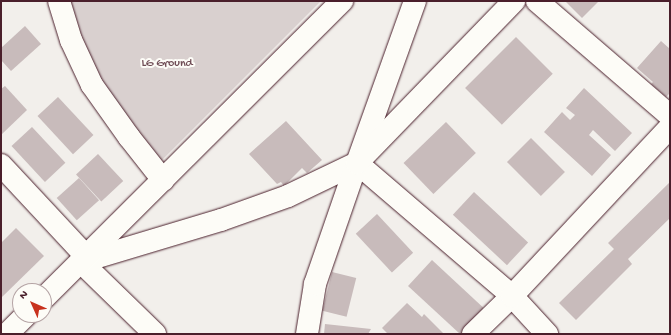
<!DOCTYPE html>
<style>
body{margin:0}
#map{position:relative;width:671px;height:335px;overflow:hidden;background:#f2efeb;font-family:"Gochi Hand",sans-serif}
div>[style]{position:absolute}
.green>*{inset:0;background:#d9d0cf}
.building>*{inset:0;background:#c8bbbb;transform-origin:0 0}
.roads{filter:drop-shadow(0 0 1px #4a1f2b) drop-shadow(0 0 1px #4a1f2b)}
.street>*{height:22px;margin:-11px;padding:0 11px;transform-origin:11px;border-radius:11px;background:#fdfcf7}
.secondary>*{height:22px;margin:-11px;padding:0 11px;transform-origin:11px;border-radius:11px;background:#fdfcf7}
span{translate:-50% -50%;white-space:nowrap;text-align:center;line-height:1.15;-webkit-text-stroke:4px #fdfcf7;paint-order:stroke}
.park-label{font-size:12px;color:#6e4b54}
.frame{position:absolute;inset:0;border:2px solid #4a1f2b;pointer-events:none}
.north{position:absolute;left:12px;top:283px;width:40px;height:40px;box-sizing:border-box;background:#fdfcf7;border:1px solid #b5a4a5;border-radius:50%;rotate:315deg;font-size:11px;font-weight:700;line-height:16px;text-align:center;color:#4a1f2b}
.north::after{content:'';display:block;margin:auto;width:14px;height:18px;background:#c8321e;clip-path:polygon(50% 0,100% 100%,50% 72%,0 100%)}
</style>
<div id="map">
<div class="green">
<i style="clip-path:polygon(68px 1px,321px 1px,160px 162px,98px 78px,79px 38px)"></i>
</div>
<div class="building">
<i style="clip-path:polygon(565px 1px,599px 1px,582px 18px)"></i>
<i style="clip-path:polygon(25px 26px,41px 44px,11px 71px,1px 60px,1px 48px)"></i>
<i style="left:516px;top:37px;width:52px;height:72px;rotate:45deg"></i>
<i style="clip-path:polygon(661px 41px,670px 49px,670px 93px,666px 97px,651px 84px,653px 82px,637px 68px)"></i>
<i style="clip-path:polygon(5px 86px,27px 110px,1px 135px,1px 89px)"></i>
<i style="clip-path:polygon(584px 88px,632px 133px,615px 151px,593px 130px,589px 135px,611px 155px,592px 176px,544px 132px,562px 112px,570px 120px,575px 115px,566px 108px)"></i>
<i style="left:58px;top:97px;width:52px;height:28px;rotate:47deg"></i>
<i style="clip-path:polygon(286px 121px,322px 160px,307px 173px,302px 168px,284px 186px,281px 182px,277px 184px,249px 154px)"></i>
<i style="left:446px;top:122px;width:43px;height:59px;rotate:46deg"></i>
<i style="left:32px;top:127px;width:49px;height:28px;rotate:47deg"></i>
<i style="left:531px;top:138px;width:48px;height:34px;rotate:45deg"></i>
<i style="left:98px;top:154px;width:37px;height:30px;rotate:47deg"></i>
<i style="left:79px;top:178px;width:30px;height:30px;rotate:48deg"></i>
<i style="clip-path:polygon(670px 182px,670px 218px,628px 259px,632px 264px,576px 320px,559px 303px,614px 249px,608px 243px)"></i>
<i style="left:474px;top:192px;width:74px;height:31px;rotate:43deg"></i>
<i style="left:377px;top:214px;width:53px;height:29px;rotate:47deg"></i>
<i style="clip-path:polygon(16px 228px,44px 256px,1px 298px,1px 243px)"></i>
<i style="clip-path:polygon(432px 260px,488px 312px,468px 334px,460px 334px,408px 286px)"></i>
<i style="left:332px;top:272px;width:25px;height:40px;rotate:14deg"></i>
<i style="clip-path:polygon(407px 303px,422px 317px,424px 314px,444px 334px,388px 334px,382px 328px)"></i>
<i style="clip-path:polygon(325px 324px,371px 329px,368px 334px,324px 334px)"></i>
</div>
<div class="roads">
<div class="street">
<i style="left:59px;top:1px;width:41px;rotate:72.9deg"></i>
<i style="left:71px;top:40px;width:50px;rotate:65deg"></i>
<i style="left:92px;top:85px;width:64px;rotate:54.6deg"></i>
<i style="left:129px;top:137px;width:55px;rotate:51.7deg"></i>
<i style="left:537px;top:1px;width:176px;rotate:40.8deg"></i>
<i style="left:357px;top:163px;width:204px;rotate:40.6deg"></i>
<i style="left:512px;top:296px;width:52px;rotate:47.4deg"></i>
<i style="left:1px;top:165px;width:125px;rotate:47deg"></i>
<i style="left:155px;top:334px;width:103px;rotate:-135.8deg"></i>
<i style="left:81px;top:262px;width:146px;rotate:-16.7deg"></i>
<i style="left:221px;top:220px;width:71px;rotate:-19.7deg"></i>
<i style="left:288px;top:196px;width:76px;rotate:-25.6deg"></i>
<i style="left:357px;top:163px;width:172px;rotate:-70.3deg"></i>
<i style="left:307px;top:334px;width:51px;rotate:-80.9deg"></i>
<i style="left:315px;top:284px;width:128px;rotate:-70.9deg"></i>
<i style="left:357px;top:163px;width:226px;rotate:-45.9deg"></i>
<i style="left:473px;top:334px;width:54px;rotate:-44.3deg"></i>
<i style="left:512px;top:296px;width:231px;rotate:-46.9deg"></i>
</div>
<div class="secondary">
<i style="left:44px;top:298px;width:421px;rotate:-44.9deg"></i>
<i style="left:7px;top:334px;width:27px;rotate:-45deg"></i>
</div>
</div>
<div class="park-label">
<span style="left:167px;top:65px">LG Ground</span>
</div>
<div class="frame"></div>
<div class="north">N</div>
</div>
